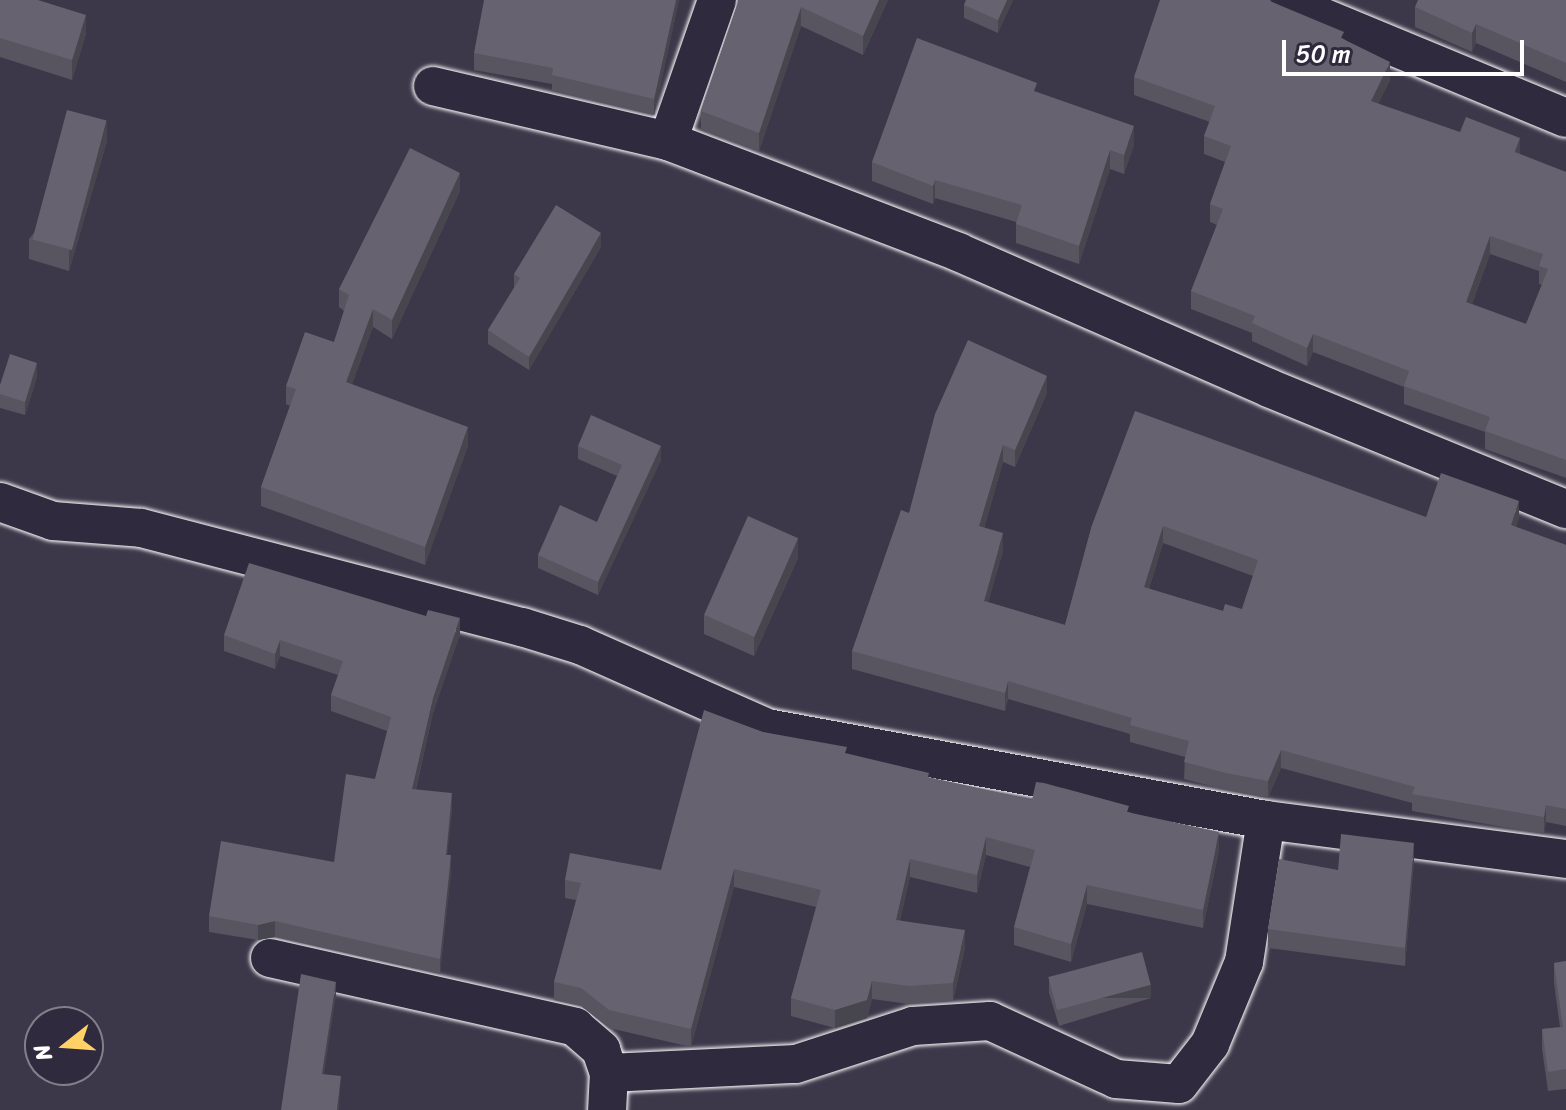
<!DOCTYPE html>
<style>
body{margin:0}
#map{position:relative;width:1566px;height:1110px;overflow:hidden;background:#3c3749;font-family:Sriracha,sans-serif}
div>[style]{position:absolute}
.roads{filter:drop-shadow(0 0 2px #fff) drop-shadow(0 0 2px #fff)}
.minor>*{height:38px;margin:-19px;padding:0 19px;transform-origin:19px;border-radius:19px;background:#2f2a3d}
.wall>*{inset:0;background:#585460}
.shaded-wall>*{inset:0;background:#47454e;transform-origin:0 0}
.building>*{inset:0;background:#666270;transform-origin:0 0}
span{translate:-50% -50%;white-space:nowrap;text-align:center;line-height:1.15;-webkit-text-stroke:8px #2f2a3d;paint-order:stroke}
.north{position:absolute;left:24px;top:1006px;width:80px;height:80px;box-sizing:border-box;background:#2f2a3d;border:2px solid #827f8b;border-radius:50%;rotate:253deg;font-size:22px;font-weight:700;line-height:32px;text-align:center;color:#fff}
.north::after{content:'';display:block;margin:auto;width:28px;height:36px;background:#ffd166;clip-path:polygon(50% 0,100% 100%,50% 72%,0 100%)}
.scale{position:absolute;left:1282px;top:40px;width:242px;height:36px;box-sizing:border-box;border:4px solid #fff;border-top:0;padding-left:10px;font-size:24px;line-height:28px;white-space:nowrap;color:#fff;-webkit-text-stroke:6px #2f2a3d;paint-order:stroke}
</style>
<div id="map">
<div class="roads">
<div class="minor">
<i style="left:1281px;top:0;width:308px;rotate:22.5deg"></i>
<i style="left:433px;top:86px;width:241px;rotate:13.2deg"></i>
<i style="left:668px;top:141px;width:311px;rotate:20.9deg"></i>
<i style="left:958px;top:252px;width:339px;rotate:23.6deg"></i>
<i style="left:1269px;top:388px;width:321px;rotate:22.2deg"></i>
<i style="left:668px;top:141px;width:149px;rotate:-70.8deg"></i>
<i style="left:0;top:502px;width:56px;rotate:19.7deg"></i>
<i style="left:53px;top:521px;width:88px;rotate:4.5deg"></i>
<i style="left:141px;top:528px;width:394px;rotate:14.6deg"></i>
<i style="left:522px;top:627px;width:61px;rotate:17.2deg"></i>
<i style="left:580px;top:645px;width:205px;rotate:23.9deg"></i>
<i style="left:767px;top:728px;width:507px;rotate:10.45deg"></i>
<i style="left:1266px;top:820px;width:303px;rotate:7.4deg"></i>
<i style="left:270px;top:958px;width:313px;rotate:12.7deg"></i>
<i style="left:575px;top:1027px;width:35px;rotate:41deg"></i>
<i style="left:601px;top:1050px;width:24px;rotate:71deg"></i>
<i style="left:609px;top:1073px;width:37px;rotate:93deg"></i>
<i style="left:609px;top:1073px;width:187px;rotate:-2.8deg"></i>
<i style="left:796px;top:1064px;width:123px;rotate:-18deg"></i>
<i style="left:913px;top:1026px;width:77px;rotate:-3.7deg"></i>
<i style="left:990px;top:1021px;width:139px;rotate:24.7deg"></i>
<i style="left:1116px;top:1079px;width:63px;rotate:4.5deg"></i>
<i style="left:1179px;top:1084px;width:51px;rotate:-52.2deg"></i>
<i style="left:1210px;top:1044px;width:89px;rotate:-67.5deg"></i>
<i style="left:1244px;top:962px;width:144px;rotate:-81.2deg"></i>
</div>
</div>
<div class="wall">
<i style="clip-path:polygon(0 0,86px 34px,72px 80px,0 57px)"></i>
<i style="clip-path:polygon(679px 0,654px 115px,552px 91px,552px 84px,474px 70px,474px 53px)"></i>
<i style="clip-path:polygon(739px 0,888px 0,863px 55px,801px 26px,759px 151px,701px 130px,701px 111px)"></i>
<i style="clip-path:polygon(966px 0,1013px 0,998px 33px,964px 18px,964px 5px)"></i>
<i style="clip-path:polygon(1566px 0,1566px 82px,1476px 43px,1472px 52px,1415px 27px,1415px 7px)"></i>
<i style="clip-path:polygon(evenodd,1272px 2px,1344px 39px,1390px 80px,1378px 104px,1566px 172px,1566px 478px,1485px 449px,1485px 432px,1404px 404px,1404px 387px,1313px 352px,1307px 366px,1252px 341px,1252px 333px,1191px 309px,1191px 291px,1217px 225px,1210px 222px,1210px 204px,1225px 162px,1204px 154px,1204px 136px,1210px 122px,1134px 95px,1134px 77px,1272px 2px,1490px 254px,1539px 271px,1539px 284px,1542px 285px,1526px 324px,1472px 304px,1490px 254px)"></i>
<i style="clip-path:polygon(1037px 92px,1134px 145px,1124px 174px,1110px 169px,1079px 264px,1016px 243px,1016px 222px,935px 198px,933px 204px,872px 181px,872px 162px)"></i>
<i style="clip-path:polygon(107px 141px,69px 271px,29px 259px,29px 239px)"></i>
<i style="clip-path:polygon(460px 191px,392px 339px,373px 327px,352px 384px,468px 446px,425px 565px,261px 506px,261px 487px,290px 406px,286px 404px,286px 386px,334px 342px,344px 311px,339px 307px,339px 289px)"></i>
<i style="clip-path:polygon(601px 247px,529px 370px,488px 344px,488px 330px,514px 288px,514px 274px)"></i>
<i style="clip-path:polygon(37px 377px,25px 415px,0 408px,0 385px)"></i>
<i style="clip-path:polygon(evenodd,1047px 393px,1015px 467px,1003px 462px,984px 528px,1003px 551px,988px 602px,1065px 625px,1092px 525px,1426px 517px,1519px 518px,1516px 527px,1566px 545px,1566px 826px,1546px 822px,1544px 834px,1412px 811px,1412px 803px,1281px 768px,1268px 798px,1226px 790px,1184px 779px,1185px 757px,1130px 742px,1130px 734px,1008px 699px,1005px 711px,852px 669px,852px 651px,909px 513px,1047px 393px,1163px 543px,1253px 576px,1242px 609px,1223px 611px,1149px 589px,1163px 543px)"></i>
<i style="clip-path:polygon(578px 446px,661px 460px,598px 595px,538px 568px,538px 555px,597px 522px,617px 476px,578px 459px)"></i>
<i style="clip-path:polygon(798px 558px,754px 656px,704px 634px,704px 615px)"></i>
<i style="clip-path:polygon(460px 634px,433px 713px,416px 789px,452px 809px,447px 855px,451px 871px,440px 974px,275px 937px,258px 940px,209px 932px,209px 916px,334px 862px,375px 779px,387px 731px,331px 711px,331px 695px,338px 675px,280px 656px,275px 669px,224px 651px,224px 635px)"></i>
<i style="clip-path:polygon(763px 732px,929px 778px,1032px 800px,1129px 812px,1219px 850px,1203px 928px,1087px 904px,1071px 962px,1014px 945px,1014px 927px,1030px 867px,986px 855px,977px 893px,910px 877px,900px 920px,965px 948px,953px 1001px,909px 1004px,872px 999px,867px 1018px,835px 1028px,791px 1016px,791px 998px,816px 907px,734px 887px,691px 1047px,609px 1028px,581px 1006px,554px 1000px,554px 982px,576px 900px,565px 898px,565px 880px,661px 870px)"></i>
<i style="clip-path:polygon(1414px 861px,1405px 966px,1268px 948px,1268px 929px,1338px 870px)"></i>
<i style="clip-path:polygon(1566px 961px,1566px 1089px,1548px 1091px,1542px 1049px,1542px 1029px,1560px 1027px,1554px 983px,1554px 963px)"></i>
<i style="clip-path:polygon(1049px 980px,1151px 998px,1059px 1026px,1049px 993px)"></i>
</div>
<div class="shaded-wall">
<i style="clip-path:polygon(676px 0,679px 0,654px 115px,654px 99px)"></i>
<i style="clip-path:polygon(879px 0,888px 0,863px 55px,863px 36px)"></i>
<i style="clip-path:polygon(1007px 0,1013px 0,998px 33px,998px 20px)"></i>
<i style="clip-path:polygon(801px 7px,801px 26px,759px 151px,759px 133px)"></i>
<i style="clip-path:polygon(86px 15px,86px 34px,72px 80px,72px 60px)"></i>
<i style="clip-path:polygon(1476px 24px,1476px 43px,1472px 52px,1472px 33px)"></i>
<i style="clip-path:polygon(1390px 62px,1390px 80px,1371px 119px,1371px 101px)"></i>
<i style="clip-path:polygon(107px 121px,107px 141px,69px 271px,69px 251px)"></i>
<i style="clip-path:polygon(1134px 126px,1134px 145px,1124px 174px,1124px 155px)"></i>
<i style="clip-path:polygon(1520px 138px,1520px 155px,1515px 152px)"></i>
<i style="clip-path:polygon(1110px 150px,1110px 169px,1079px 264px,1079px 246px)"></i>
<i style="clip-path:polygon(460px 173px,460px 191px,392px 339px,392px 320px)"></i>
<i style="clip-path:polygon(935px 180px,935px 198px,933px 204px,933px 186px)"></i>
<i style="clip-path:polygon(601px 233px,601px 247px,529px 370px,529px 357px)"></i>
<i style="clip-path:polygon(1490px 236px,1490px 254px,1466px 320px,1466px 302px)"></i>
<i style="clip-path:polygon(373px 309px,373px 327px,346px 400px,346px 382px)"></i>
<i style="clip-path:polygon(1313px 334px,1313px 352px,1307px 366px,1307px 348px)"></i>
<i style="clip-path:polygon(37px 363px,37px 377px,25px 415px,25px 402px)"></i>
<i style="clip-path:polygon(1047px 376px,1047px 393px,1015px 467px,1015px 450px)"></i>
<i style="clip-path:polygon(468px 427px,468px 446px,425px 565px,425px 547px)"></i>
<i style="clip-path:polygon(1003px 445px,1003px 462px,979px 544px,979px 526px)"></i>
<i style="clip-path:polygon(661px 446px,661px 460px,598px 595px,598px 582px)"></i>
<i style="clip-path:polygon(1519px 501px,1519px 518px,1511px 543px,1511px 525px)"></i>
<i style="clip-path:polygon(1163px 526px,1163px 543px,1144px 604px,1144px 587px)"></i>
<i style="clip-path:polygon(1003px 533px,1003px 551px,984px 618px,984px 601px)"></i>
<i style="clip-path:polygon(798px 538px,798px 558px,754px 656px,754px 637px)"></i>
<i style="clip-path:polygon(460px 618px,460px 634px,433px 713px,412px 804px,412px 789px,433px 698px)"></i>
<i style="clip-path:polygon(280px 640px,280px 656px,275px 669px,275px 654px)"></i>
<i style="clip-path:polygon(1008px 681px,1008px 699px,1005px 711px,1005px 693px)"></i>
<i style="clip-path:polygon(1281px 750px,1281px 768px,1268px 798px,1268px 781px)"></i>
<i style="clip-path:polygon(452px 793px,452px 809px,446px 870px,446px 855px)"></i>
<i style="clip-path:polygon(1546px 805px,1546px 822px,1544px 834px,1544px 817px)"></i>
<i style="clip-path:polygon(1219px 832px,1219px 850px,1203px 928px,1203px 910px)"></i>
<i style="clip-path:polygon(986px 837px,986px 855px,977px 893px,977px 875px)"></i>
<i style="clip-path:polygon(1414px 843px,1414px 861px,1405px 966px,1405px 948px)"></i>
<i style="clip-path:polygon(451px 855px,451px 871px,440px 974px,440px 959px)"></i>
<i style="clip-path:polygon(910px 859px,910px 877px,896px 938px,896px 920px)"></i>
<i style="clip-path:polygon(734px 869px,734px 887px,691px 1047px,691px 1029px)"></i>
<i style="clip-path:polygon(1087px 885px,1087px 904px,1071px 962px,1071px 944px)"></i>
<i style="clip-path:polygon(275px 921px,275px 937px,258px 940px,258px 925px)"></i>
<i style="clip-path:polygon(965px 930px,965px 948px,953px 1001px,953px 983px)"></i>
<i style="clip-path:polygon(872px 981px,872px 999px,867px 1018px,835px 1028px,835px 1010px)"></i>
<i style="clip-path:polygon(336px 982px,336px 995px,322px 1088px,322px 1074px)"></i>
<i style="left:1151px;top:985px;width:13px;height:96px;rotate:90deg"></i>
<i style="clip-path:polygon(341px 1076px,339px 1110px,337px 1110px)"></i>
</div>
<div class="building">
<i style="clip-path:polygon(0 0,38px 0,86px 15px,72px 60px,0 38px)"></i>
<i style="clip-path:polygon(484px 0,676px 0,654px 99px,552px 75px,553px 68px,474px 53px)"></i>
<i style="clip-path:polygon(739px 0,879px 0,863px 36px,801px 7px,759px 133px,701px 111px)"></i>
<i style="clip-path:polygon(966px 0,1007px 0,998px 20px,964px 5px)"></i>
<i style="clip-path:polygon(evenodd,1160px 0,1270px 0,1272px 2px,1344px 32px,1341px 38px,1390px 62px,1371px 101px,1460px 132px,1466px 117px,1520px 138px,1515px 152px,1566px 172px,1566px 460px,1485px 431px,1490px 417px,1404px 386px,1409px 371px,1313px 334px,1307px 348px,1252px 323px,1255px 316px,1191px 291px,1223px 209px,1210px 204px,1231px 146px,1204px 136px,1215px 106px,1134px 77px,1160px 0,1490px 236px,1543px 254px,1539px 266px,1548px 269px,1526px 324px,1466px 302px,1490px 236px)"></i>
<i style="clip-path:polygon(1418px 0,1566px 0,1566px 63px,1476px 24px,1472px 33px,1415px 7px)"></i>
<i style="clip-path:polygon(917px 38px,1037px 83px,1034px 91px,1134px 126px,1124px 155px,1110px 150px,1079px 246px,1016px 224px,1022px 205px,935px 180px,933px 186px,872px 162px)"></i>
<i style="left:67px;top:110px;width:41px;height:134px;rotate:15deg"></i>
<i style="clip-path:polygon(410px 148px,460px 173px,392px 320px,373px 309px,346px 382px,468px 427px,425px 547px,261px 487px,296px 389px,286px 386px,305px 332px,334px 342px,349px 295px,339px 289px)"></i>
<i style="clip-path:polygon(556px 205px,601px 233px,529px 357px,488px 330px,520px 278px,514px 274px)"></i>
<i style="clip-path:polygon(evenodd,968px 340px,1047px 376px,1015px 450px,1003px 445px,979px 526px,1003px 533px,984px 601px,1065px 625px,1092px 525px,1135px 411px,1426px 517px,1441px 473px,1519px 501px,1511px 525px,1566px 545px,1566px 809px,1546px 805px,1544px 817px,1412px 794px,1415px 787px,1281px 750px,1268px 781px,1226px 773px,1184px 762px,1189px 741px,1130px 725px,1132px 718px,1008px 681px,1005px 693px,852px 651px,901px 510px,909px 513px,935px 414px,968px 340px,1163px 526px,1258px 560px,1242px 609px,1225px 604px,1223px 611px,1144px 587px,1163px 526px)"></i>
<i style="clip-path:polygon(10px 354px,37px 363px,25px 402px,0 394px,0 385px)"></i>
<i style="clip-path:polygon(591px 415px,661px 446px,598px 582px,538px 555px,560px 505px,597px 522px,622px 465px,578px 446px)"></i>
<i style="left:748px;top:516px;width:55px;height:108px;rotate:24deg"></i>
<i style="clip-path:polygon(249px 563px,426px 616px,428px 610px,460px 618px,433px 698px,412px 789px,452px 793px,446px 855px,451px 855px,440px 959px,275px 921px,258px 925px,209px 916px,221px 841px,334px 862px,346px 774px,375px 779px,391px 717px,331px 695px,343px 661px,280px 640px,275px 654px,224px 635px)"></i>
<i style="clip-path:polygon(704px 710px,763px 732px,847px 747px,845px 753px,929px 773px,928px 777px,1032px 800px,1036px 782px,1044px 783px,1129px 806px,1127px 812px,1219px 832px,1203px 910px,1087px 885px,1071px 944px,1014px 927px,1035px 850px,986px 837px,977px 875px,910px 859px,896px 920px,965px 930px,953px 983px,909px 986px,872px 981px,867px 1000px,835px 1010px,791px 998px,821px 890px,734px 869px,691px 1029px,609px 1010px,581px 988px,554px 982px,581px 883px,565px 880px,570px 853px,661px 870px)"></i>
<i style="clip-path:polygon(1341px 834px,1414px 843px,1405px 948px,1268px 929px,1279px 859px,1338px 870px)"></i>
<i style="left:1142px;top:952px;width:34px;height:97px;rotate:75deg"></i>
<i style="clip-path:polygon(1566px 961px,1566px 1069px,1548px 1072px,1542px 1029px,1563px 1027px,1554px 963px)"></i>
<i style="clip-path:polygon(301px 974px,336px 982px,322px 1074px,341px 1076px,337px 1110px,281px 1110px)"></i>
</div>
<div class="north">N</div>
<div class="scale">50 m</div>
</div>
